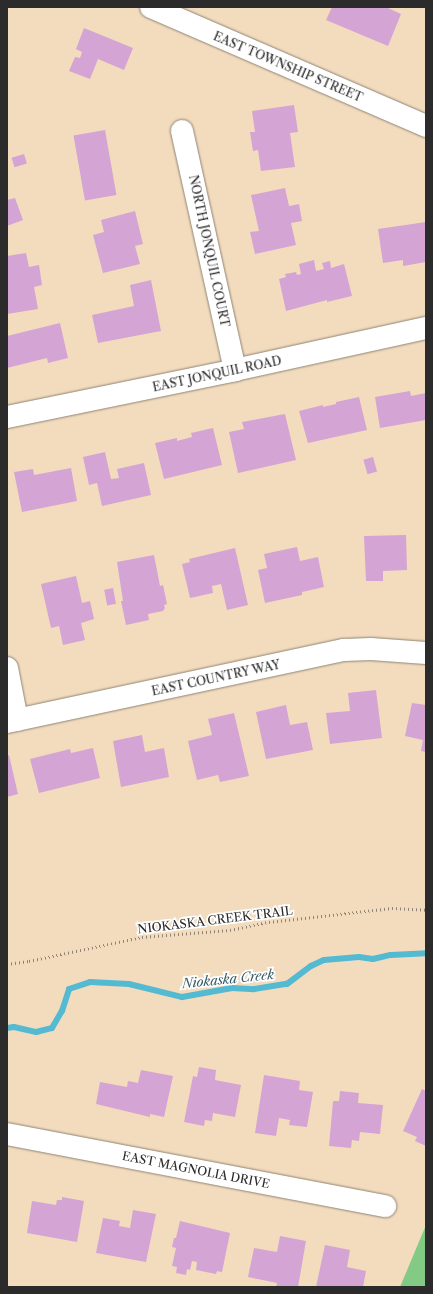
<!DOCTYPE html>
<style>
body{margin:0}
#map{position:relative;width:433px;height:1294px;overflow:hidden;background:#f3dcbe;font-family:"Libre Caslon Text",serif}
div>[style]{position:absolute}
.green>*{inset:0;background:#83ca85}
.stream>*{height:6px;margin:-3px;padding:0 3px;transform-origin:3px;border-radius:3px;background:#54bad2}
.building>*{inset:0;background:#d4a4d4;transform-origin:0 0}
.path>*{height:2.5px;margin-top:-1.25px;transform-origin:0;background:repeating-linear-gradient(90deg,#8f8474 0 1px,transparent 0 4px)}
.roads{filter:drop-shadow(0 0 1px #8f8474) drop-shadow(0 0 1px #8f8474)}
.minor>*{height:22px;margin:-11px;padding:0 11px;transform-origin:11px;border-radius:11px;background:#fff}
.tertiary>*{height:22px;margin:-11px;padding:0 11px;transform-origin:11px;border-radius:11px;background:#fff}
span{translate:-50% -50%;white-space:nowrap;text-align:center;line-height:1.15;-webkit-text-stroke:3.5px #fff;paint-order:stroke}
.street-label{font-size:12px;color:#2b2b2b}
.water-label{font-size:13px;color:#395d65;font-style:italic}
.frame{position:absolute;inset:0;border:8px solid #2b2b2b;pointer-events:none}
</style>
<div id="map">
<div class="green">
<i style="clip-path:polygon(426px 1225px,426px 1287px,400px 1287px)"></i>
</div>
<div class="stream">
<i style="left:7px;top:1028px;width:7px;rotate:-8deg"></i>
<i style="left:14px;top:1027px;width:23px;rotate:13deg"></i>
<i style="left:36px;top:1032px;width:16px;rotate:-14deg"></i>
<i style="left:52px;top:1028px;width:20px;rotate:-60deg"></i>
<i style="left:62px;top:1011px;width:23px;rotate:-72deg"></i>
<i style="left:69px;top:989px;width:22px;rotate:-18deg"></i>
<i style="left:90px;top:982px;width:39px;rotate:3deg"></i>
<i style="left:129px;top:984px;width:55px;rotate:13.8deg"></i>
<i style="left:182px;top:997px;width:51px;rotate:-10.2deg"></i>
<i style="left:232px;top:988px;width:22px;rotate:3deg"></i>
<i style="left:254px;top:989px;width:33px;rotate:-9deg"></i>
<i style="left:287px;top:984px;width:30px;rotate:-37deg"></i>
<i style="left:311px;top:966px;width:14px;rotate:-25deg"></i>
<i style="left:324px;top:960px;width:35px;rotate:-5deg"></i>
<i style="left:359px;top:957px;width:14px;rotate:8deg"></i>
<i style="left:373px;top:959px;width:18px;rotate:-13deg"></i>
<i style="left:391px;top:955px;width:35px;rotate:-3deg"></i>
</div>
<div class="building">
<i style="clip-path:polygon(332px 7px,386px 7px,401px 14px,388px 46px,326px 20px)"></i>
<i style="clip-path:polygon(84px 28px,133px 48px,124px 70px,98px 59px,90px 79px,69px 71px,75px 57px,80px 58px,82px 52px,76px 49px)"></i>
<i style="clip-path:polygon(294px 105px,298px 132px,290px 133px,295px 167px,261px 171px,258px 150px,253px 151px,250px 132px,255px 132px,252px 111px)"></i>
<i style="left:105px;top:130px;width:66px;height:32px;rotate:80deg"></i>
<i style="left:24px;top:154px;width:10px;height:13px;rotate:73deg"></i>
<i style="clip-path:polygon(285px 188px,289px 206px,299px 204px,302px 221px,291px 223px,296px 245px,255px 254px,250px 232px,259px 231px,251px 195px)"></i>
<i style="clip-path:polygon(15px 198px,23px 220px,7px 226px,7px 200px)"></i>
<i style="clip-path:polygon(135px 211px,143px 244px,135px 246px,140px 264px,103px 273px,93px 235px,104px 232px,101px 220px)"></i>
<i style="clip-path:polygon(426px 222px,426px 262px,403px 266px,403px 260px,383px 263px,378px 229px)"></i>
<i style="clip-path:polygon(26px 253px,29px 267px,39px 265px,42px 285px,34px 287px,38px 309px,7px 314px,7px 256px)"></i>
<i style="clip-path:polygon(314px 260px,316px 271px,324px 269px,322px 263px,330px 261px,331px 268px,344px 264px,352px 296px,327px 302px,327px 300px,286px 311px,279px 279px,286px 277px,285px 274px,296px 272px,297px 275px,301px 274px,299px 264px)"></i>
<i style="clip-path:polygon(151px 280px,161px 331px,98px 343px,92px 315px,134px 306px,130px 285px)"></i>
<i style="clip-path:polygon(60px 323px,68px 358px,48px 363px,47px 358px,7px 368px,7px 336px)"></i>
<i style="clip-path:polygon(410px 391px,411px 396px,426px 393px,426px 420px,380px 428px,375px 397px)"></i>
<i style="clip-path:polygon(359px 397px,367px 430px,308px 443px,299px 411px,323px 405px,323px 407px,336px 404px,336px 402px)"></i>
<i style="clip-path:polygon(285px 414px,296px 460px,238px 473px,229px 432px,244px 429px,242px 422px)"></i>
<i style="clip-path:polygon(213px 428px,222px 465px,164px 479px,155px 443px,177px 438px,177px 441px,192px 437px,191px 433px)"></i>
<i style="clip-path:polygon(105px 452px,111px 479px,119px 478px,117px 469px,144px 463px,151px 495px,102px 506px,97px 483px,89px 485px,83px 457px)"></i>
<i style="left:373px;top:457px;width:15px;height:10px;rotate:74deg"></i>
<i style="clip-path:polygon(71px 468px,77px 501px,22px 512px,14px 472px,33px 469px,34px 475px)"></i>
<i style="clip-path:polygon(406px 535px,407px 570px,383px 571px,383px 581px,366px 581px,364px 536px)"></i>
<i style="clip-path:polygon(297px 547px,300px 561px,318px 557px,324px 587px,302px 592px,302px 595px,265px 603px,258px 570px,267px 568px,264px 554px)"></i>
<i style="clip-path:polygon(235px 548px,248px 605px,227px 610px,221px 584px,212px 586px,213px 593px,190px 598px,182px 564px,190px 562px,189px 559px)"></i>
<i style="clip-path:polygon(154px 555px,160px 586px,163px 585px,167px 604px,164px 605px,165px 608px,163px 611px,148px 614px,149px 620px,126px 625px,121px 601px,123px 601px,117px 562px)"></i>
<i style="clip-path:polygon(76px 576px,82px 603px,90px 601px,94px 619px,81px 623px,85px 640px,63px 645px,59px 626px,51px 628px,41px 584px)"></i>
<i style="left:113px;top:588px;width:16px;height:9px;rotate:79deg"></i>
<i style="clip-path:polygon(376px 690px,382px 738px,330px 744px,326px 713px,350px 711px,348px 693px)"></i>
<i style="clip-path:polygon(412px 703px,426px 705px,426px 752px,421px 751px,423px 740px,405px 736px)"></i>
<i style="clip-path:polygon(286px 705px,290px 725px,307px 722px,313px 750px,266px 759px,256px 712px)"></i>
<i style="clip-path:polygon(234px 713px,249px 776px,220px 782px,218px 775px,197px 780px,188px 741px,212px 735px,208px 719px)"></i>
<i style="clip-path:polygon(142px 735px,145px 752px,164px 748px,169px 777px,121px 787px,113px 741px)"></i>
<i style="clip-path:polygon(93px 748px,100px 778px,39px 793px,30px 759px,70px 749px,71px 753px)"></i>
<i style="clip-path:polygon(9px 755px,18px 794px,7px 797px,7px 756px)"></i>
<i style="clip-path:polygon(199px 1067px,216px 1070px,215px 1080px,241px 1085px,235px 1117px,213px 1113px,212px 1121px,205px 1120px,204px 1126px,184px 1122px,193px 1076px,197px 1077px)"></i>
<i style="clip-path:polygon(141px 1070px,173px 1076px,164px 1117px,150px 1114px,150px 1117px,96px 1104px,100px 1082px,127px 1087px,128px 1081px,138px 1083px)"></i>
<i style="clip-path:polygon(264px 1075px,300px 1081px,299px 1090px,313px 1092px,307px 1127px,289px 1125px,290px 1120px,279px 1118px,276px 1136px,255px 1133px)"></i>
<i style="clip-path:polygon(422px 1089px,426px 1091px,426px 1146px,415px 1141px,417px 1137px,403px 1131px)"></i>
<i style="clip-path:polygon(340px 1091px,359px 1093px,358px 1103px,383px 1105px,380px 1134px,360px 1132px,359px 1141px,352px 1140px,351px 1148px,329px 1146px,333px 1101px,339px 1101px)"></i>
<i style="clip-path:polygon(62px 1197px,84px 1201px,77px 1242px,27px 1233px,32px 1201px,56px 1205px,57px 1200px,62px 1200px)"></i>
<i style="clip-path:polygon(133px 1210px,156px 1214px,146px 1262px,96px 1253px,103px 1218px,120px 1221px,119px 1226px,130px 1228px)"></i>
<i style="clip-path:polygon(180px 1221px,230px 1233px,222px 1272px,217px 1271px,216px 1274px,196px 1270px,197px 1262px,192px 1261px,190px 1270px,187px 1269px,186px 1275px,176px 1273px,177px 1267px,172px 1266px,176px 1248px,172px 1247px,174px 1238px,176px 1238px)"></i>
<i style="clip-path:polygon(280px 1236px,306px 1241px,298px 1287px,276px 1287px,277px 1283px,248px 1277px,254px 1248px,277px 1252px)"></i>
<i style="clip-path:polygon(325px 1245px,350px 1250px,347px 1267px,366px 1271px,363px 1287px,316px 1287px)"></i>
</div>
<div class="path">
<i style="left:7px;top:964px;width:22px;rotate:-8deg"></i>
<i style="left:29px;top:961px;width:116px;rotate:-12deg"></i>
<i style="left:142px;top:937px;width:88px;rotate:-4.5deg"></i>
<i style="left:230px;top:930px;width:40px;rotate:-12deg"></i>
<i style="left:269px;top:922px;width:124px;rotate:-6.5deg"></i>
<i style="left:392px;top:908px;width:34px;rotate:3deg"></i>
</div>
<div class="roads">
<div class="minor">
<i style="left:182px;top:131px;width:245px;rotate:77.5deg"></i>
<i style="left:7px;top:417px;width:233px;rotate:-11.6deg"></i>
<i style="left:235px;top:370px;width:196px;rotate:-12.4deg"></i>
<i style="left:7px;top:668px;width:53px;rotate:79.1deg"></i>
<i style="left:7px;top:722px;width:345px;rotate:-12.1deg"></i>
<i style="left:344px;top:650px;width:27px;rotate:-2deg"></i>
<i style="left:371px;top:649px;width:55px;rotate:4.2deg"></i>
<i style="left:7px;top:1134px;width:385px;rotate:10.8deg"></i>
</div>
<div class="tertiary">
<i style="left:151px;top:7px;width:300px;rotate:23.4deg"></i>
</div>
</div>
<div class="street-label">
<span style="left:288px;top:67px;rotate:23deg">EAST TOWNSHIP STREET</span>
<span style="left:209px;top:251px;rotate:78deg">NORTH JONQUIL COURT</span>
<span style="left:217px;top:374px;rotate:-12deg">EAST JONQUIL ROAD</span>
<span style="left:216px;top:678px;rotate:-12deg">EAST COUNTRY WAY</span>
<span style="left:215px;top:920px;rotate:-7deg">NIOKASKA CREEK TRAIL</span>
<span style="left:196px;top:1170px;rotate:11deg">EAST MAGNOLIA DRIVE</span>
</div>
<div class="water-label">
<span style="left:228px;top:979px;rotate:-6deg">Niokaska Creek</span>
</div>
<div class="frame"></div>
</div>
